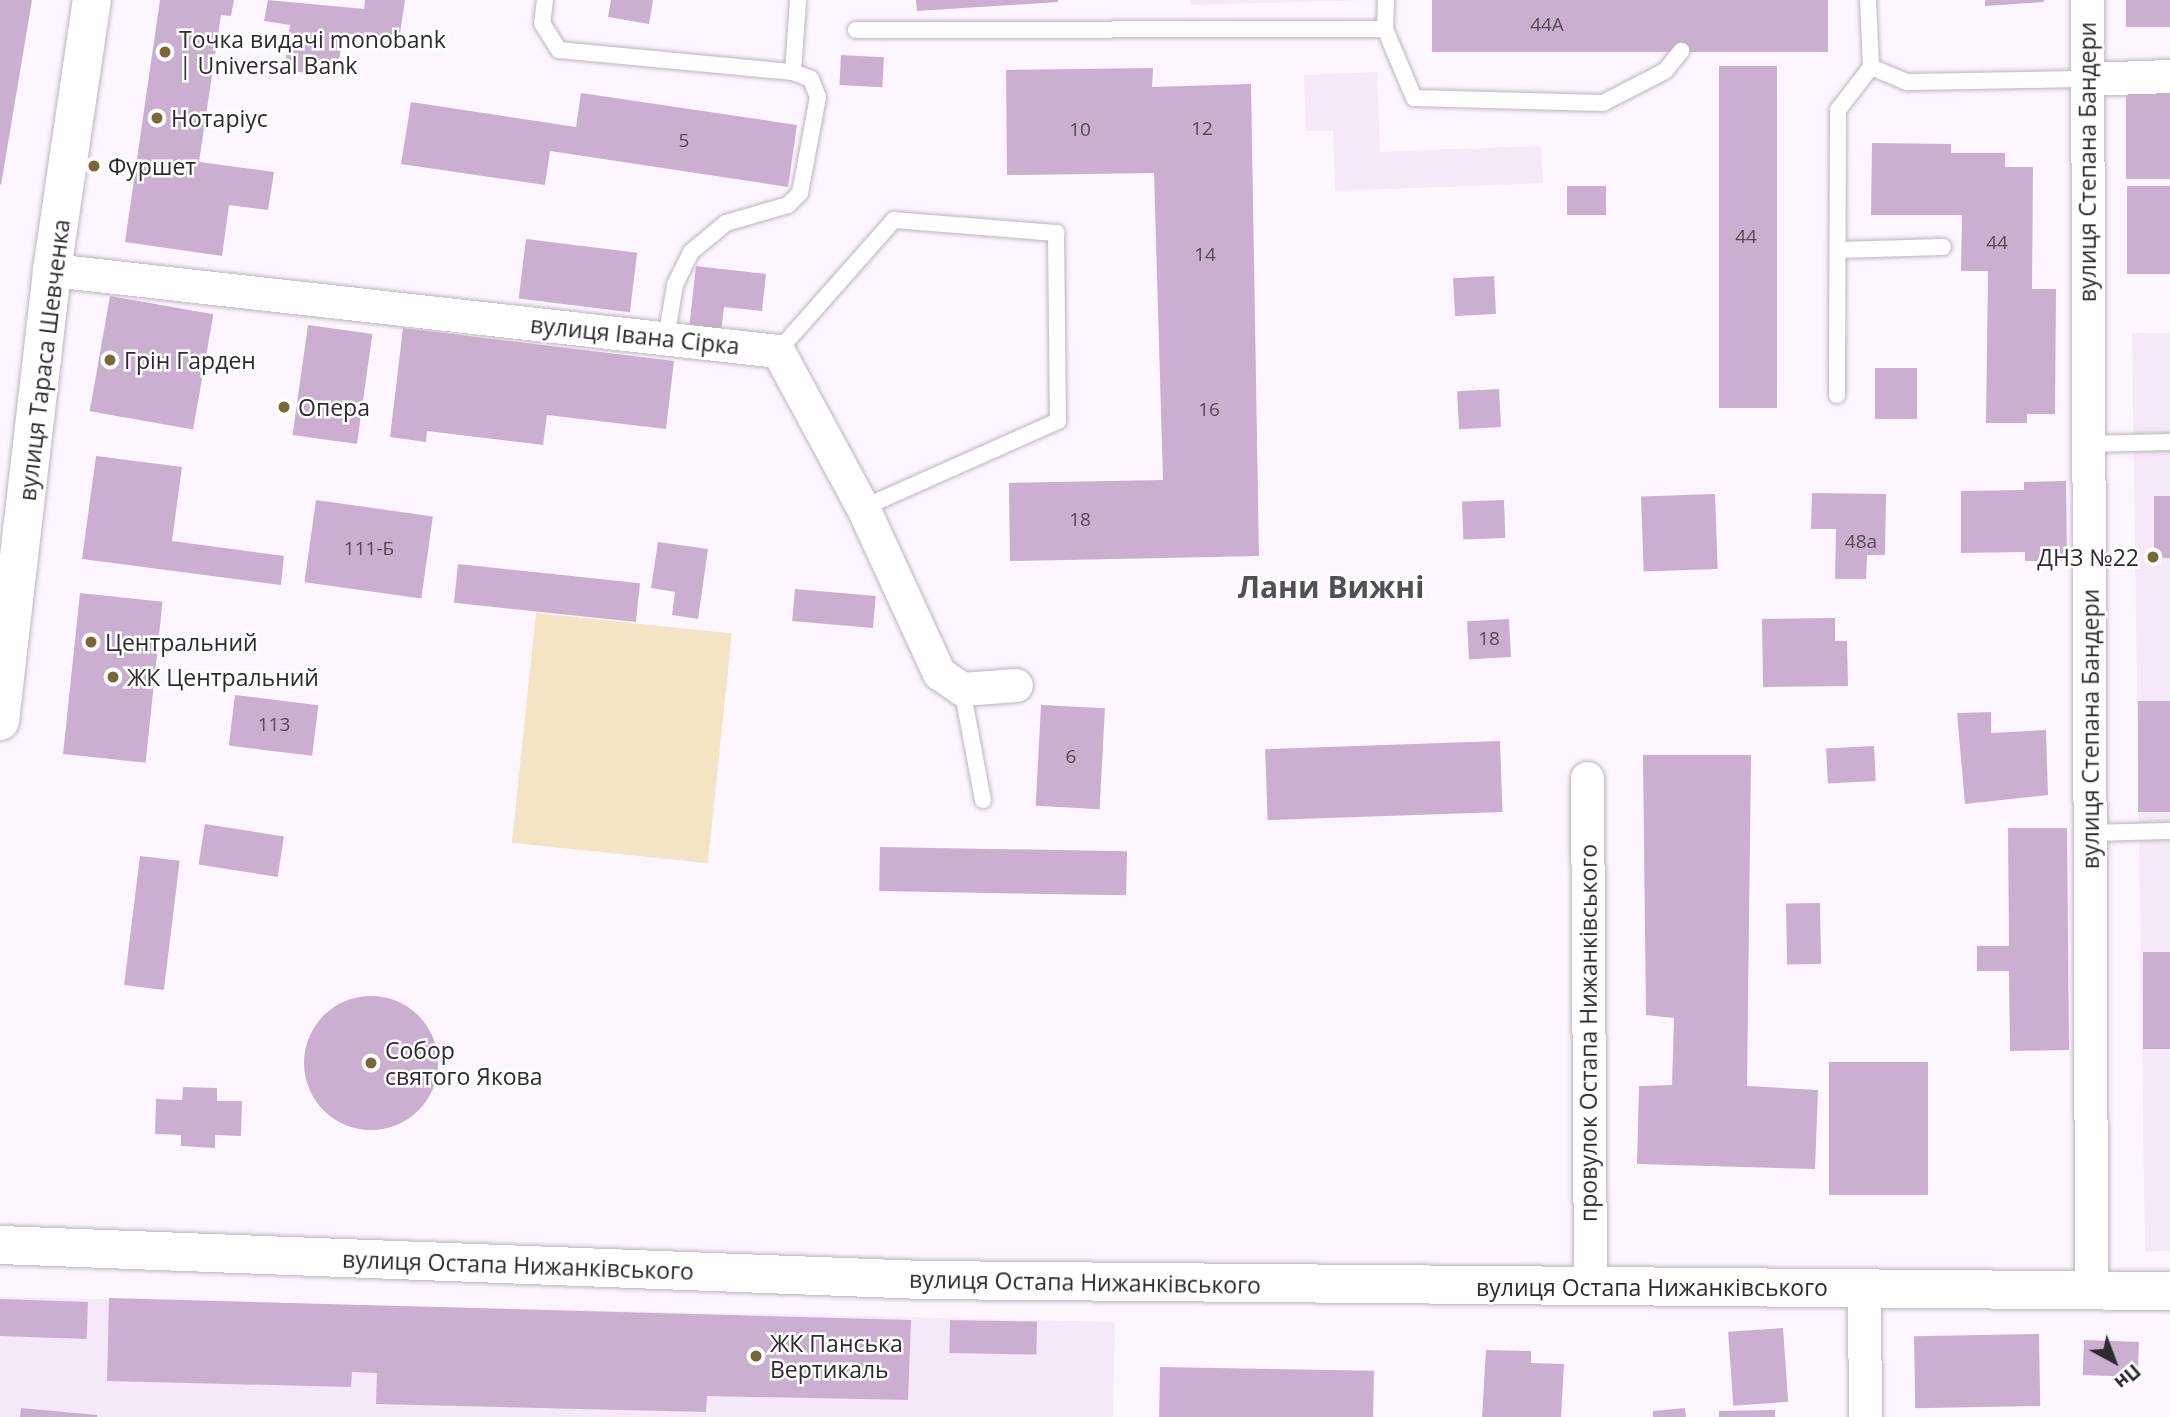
<!DOCTYPE html>
<meta charset="utf-8">
<style>
body{margin:0}
#map{position:relative;width:2170px;height:1417px;overflow:hidden;background:#fdf5ff;font-family:"Open Sans",sans-serif}
div>[style]{position:absolute}
.built>*{inset:0;background:#f5e8f8}
.green>*{inset:0;background:#f3e5c3;transform-origin:0 0}
.building>*{inset:0;background:#cbafd0;transform-origin:0 0}
.round{border-radius:50%}
.roads{filter:drop-shadow(0 0 2px #bdb5be) drop-shadow(0 0 2px #bdb5be)}
.service>*{height:16px;margin:-8px;padding:0 8px;transform-origin:8px;border-radius:8px;background:#fff}
.minor>*{height:33px;margin:-16.5px;padding:0 16.5px;transform-origin:16.5px;border-radius:16.5px;background:#fff}
.tertiary>*{height:38px;margin:-19px;padding:0 19px;transform-origin:19px;border-radius:19px;background:#fff}
.secondary>*{height:38px;margin:-19px;padding:0 19px;transform-origin:19px;border-radius:19px;background:#fff}
.dots>*{width:19px;height:19px;translate:-50% -50%;box-sizing:border-box;border:4px solid #fff;border-radius:50%}
span{translate:-50% -50%;white-space:nowrap;text-align:center;line-height:1.15;-webkit-text-stroke:5px #fff;paint-order:stroke}
.number-label{font-size:19px;color:#554c56}
.number-label span{-webkit-text-stroke-width:0}
.poi-label{font-size:23px;color:#2e2b2e}
.left{translate:0 -50%;text-align:left}
.right{translate:-100% -50%;text-align:right}
.street-label{font-size:23px;color:#2e2b2e}
.district-label{font-size:30px;color:#544e56;font-weight:700}
.north{position:absolute;left:2079px;top:1326px;width:70px;height:70px;-webkit-text-stroke:5px #fff;paint-order:stroke;rotate:139deg;font-size:19px;font-weight:700;line-height:28px;text-align:center;color:#2e2b2e}
.north::after{content:'';display:block;margin:auto;width:24px;height:32px;background:#2e2b2e;clip-path:polygon(50% 0,100% 100%,50% 72%,0 100%)}
</style>
<div id="map">
<div class="built">
<i style="clip-path:polygon(1190px 0,1370px 0,1190px 5px)"></i>
<i style="clip-path:polygon(1377px 72px,1380px 152px,1541px 146px,1543px 183px,1335px 191px,1333px 131px,1306px 131px,1304px 75px)"></i>
<i style="clip-path:polygon(2132px 333px,2170px 333px,2170px 1251px,2145px 1251px)"></i>
<i style="clip-path:polygon(0 1297px,1115px 1322px,1113px 1417px,0 1417px)"></i>
</div>
<div class="green">
<i style="left:536px;top:613px;width:197px;height:231px;rotate:6deg"></i>
</div>
<div class="building">
<i style="clip-path:polygon(0 0,32px 0,1px 185px,0 184px)"></i>
<i style="clip-path:polygon(160px 0,234px 0,231px 16px,221px 15px,199px 162px,274px 172px,268px 210px,229px 205px,222px 256px,125px 242px)"></i>
<i style="clip-path:polygon(268px 0,364px 9px,365px 0,405px 0,399px 40px,343px 33px,337px 77px,284px 70px,290px 25px,264px 21px)"></i>
<i style="clip-path:polygon(611px 0,653px 0,649px 24px,608px 17px)"></i>
<i style="clip-path:polygon(916px 0,1058px 0,1058px 2px,917px 11px)"></i>
<i style="left:1432px;top:0;width:396px;height:52px"></i>
<i style="clip-path:polygon(1985px 0,2044px 0,2044px 2px,1985px 6px)"></i>
<i style="left:2126px;top:0;width:44px;height:27px"></i>
<i style="left:841px;top:55px;width:43px;height:30px;rotate:3deg"></i>
<i style="left:1719px;top:66px;width:58px;height:342px"></i>
<i style="clip-path:polygon(1153px 68px,1152px 87px,1251px 84px,1259px 556px,1010px 561px,1009px 483px,1163px 480px,1154px 173px,1007px 175px,1006px 70px)"></i>
<i style="left:2170px;top:89px;width:90px;height:44px;rotate:90deg"></i>
<i style="clip-path:polygon(581px 93px,797px 125px,788px 187px,550px 151px,545px 185px,401px 164px,411px 102px,576px 127px)"></i>
<i style="clip-path:polygon(1872px 143px,1951px 144px,1951px 153px,2005px 153px,2005px 167px,2033px 167px,2032px 289px,2056px 289px,2055px 414px,2027px 414px,2027px 423px,1986px 423px,1988px 271px,1961px 271px,1962px 215px,1871px 215px)"></i>
<i style="left:1567px;top:186px;width:39px;height:29px"></i>
<i style="left:2170px;top:186px;width:88px;height:43px;rotate:90deg"></i>
<i style="left:526px;top:239px;width:112px;height:60px;rotate:7deg"></i>
<i style="clip-path:polygon(696px 266px,766px 274px,762px 311px,724px 307px,721px 332px,689px 329px)"></i>
<i style="left:1494px;top:276px;width:38px;height:41px;rotate:87deg"></i>
<i style="left:110px;top:296px;width:105px;height:117px;rotate:10deg"></i>
<i style="left:308px;top:325px;width:65px;height:111px;rotate:8deg"></i>
<i style="clip-path:polygon(403px 328px,674px 361px,666px 429px,547px 415px,543px 445px,427px 431px,426px 442px,390px 437px)"></i>
<i style="left:1875px;top:368px;width:42px;height:51px"></i>
<i style="left:1499px;top:389px;width:38px;height:42px;rotate:87deg"></i>
<i style="clip-path:polygon(96px 456px,182px 467px,172px 541px,284px 556px,281px 585px,82px 559px)"></i>
<i style="clip-path:polygon(2066px 481px,2067px 561px,2025px 561px,2025px 552px,1961px 553px,1961px 491px,2024px 490px,2024px 482px)"></i>
<i style="clip-path:polygon(1812px 493px,1886px 494px,1885px 555px,1867px 555px,1866px 579px,1835px 579px,1836px 529px,1811px 529px)"></i>
<i style="left:1715px;top:494px;width:75px;height:74px;rotate:88deg"></i>
<i style="left:2170px;top:496px;width:62px;height:16px;rotate:90deg"></i>
<i style="left:316px;top:500px;width:118px;height:83px;rotate:8deg"></i>
<i style="left:1504px;top:500px;width:38px;height:42px;rotate:88deg"></i>
<i style="clip-path:polygon(658px 542px,708px 549px,698px 619px,672px 615px,675px 592px,651px 588px)"></i>
<i style="left:458px;top:564px;width:183px;height:39px;rotate:6deg"></i>
<i style="left:795px;top:589px;width:81px;height:32px;rotate:5deg"></i>
<i style="left:80px;top:593px;width:83px;height:162px;rotate:6deg"></i>
<i style="clip-path:polygon(1835px 618px,1835px 641px,1847px 641px,1848px 686px,1763px 687px,1762px 619px)"></i>
<i style="left:1509px;top:619px;width:38px;height:42px;rotate:87deg"></i>
<i style="left:235px;top:695px;width:84px;height:51px;rotate:7deg"></i>
<i style="left:2170px;top:701px;width:111px;height:32px;rotate:90deg"></i>
<i style="left:1041px;top:705px;width:64px;height:101px;rotate:3deg"></i>
<i style="clip-path:polygon(1991px 712px,1991px 733px,2046px 730px,2048px 795px,1965px 804px,1957px 713px)"></i>
<i style="left:1500px;top:741px;width:71px;height:235px;rotate:88deg"></i>
<i style="left:1874px;top:746px;width:35px;height:48px;rotate:87deg"></i>
<i style="clip-path:polygon(1643px 755px,1751px 755px,1747px 1086px,1818px 1090px,1815px 1169px,1637px 1164px,1639px 1086px,1672px 1085px,1674px 1018px,1646px 1015px)"></i>
<i style="left:205px;top:824px;width:80px;height:41px;rotate:9deg"></i>
<i style="clip-path:polygon(2008px 828px,2067px 828px,2069px 1050px,2010px 1051px,2009px 971px,1977px 971px,1977px 946px,2009px 946px)"></i>
<i style="left:880px;top:847px;width:247px;height:44px;rotate:1deg"></i>
<i style="left:140px;top:856px;width:40px;height:130px;rotate:7deg"></i>
<i style="left:1820px;top:903px;width:61px;height:34px;rotate:89deg"></i>
<i style="left:2170px;top:952px;width:97px;height:27px;rotate:90deg"></i>
<i class="round" style="left:304px;top:996px;width:134px;height:134px"></i>
<i style="left:1928px;top:1062px;width:133px;height:99px;rotate:90deg"></i>
<i style="clip-path:polygon(183px 1087px,217px 1088px,217px 1101px,242px 1101px,241px 1136px,215px 1135px,215px 1148px,181px 1146px,181px 1135px,155px 1134px,156px 1099px,182px 1100px)"></i>
<i style="clip-path:polygon(109px 1298px,911px 1320px,908px 1400px,707px 1396px,706px 1412px,376px 1404px,377px 1373px,352px 1372px,351px 1387px,107px 1381px)"></i>
<i style="left:0;top:1299px;width:88px;height:37px;rotate:2deg"></i>
<i style="left:950px;top:1320px;width:87px;height:33px;rotate:1deg"></i>
<i style="left:1783px;top:1328px;width:74px;height:55px;rotate:86deg"></i>
<i style="left:2039px;top:1334px;width:72px;height:125px;rotate:89deg"></i>
<i style="left:2084px;top:1340px;width:55px;height:35px;rotate:2deg"></i>
<i style="clip-path:polygon(1486px 1350px,1531px 1351px,1531px 1363px,1564px 1364px,1561px 1417px,1482px 1417px)"></i>
<i style="left:1160px;top:1367px;width:214px;height:50px;rotate:1deg"></i>
<i style="clip-path:polygon(21px 1408px,97px 1415px,97px 1417px,20px 1417px)"></i>
<i style="clip-path:polygon(1685px 1408px,1686px 1417px,1653px 1417px,1653px 1411px)"></i>
<i style="clip-path:polygon(1775px 1410px,1775px 1417px,1719px 1417px,1719px 1411px)"></i>
</div>
<div class="roads">
<div class="service">
<i style="left:545px;top:0;width:23px;rotate:97deg"></i>
<i style="left:542px;top:23px;width:32px;rotate:58deg"></i>
<i style="left:559px;top:50px;width:235px;rotate:5.4deg"></i>
<i style="left:793px;top:72px;width:19px;rotate:21deg"></i>
<i style="left:811px;top:79px;width:19px;rotate:69deg"></i>
<i style="left:818px;top:97px;width:98px;rotate:100.6deg"></i>
<i style="left:800px;top:193px;width:17px;rotate:135deg"></i>
<i style="left:788px;top:205px;width:65px;rotate:163.8deg"></i>
<i style="left:726px;top:223px;width:45px;rotate:140.4deg"></i>
<i style="left:691px;top:252px;width:37px;rotate:116deg"></i>
<i style="left:675px;top:285px;width:55px;rotate:99.5deg"></i>
<i style="left:1868px;top:0;width:67px;rotate:87.4deg"></i>
<i style="left:1871px;top:67px;width:39px;rotate:23deg"></i>
<i style="left:1907px;top:82px;width:180px;rotate:-1deg"></i>
<i style="left:1385px;top:29px;width:75px;rotate:67.2deg"></i>
<i style="left:1414px;top:98px;width:189px;rotate:1.5deg"></i>
<i style="left:1603px;top:103px;width:70px;rotate:-27.3deg"></i>
<i style="left:1665px;top:71px;width:26px;rotate:-51deg"></i>
<i style="left:856px;top:30px;width:529px;rotate:-0.11deg"></i>
<i style="left:1385px;top:29px;width:29px;rotate:-88deg"></i>
<i style="left:793px;top:72px;width:72px;rotate:-86deg"></i>
<i style="left:1838px;top:250px;width:105px;rotate:-1.6deg"></i>
<i style="left:778px;top:351px;width:175px;rotate:-48.5deg"></i>
<i style="left:894px;top:220px;width:163px;rotate:4.6deg"></i>
<i style="left:1056px;top:233px;width:188px;rotate:89.4deg"></i>
<i style="left:1058px;top:421px;width:214px;rotate:156deg"></i>
<i style="left:1837px;top:395px;width:285px;rotate:-89.8deg"></i>
<i style="left:1838px;top:110px;width:54px;rotate:-52.5deg"></i>
<i style="left:2088px;top:444px;width:82px;rotate:-1.4deg"></i>
<i style="left:962px;top:689px;width:113px;rotate:79.3deg"></i>
<i style="left:2090px;top:833px;width:80px;rotate:-1.4deg"></i>
</div>
<div class="minor">
<i style="left:2087px;top:0;width:1291px;rotate:89.82deg"></i>
<i style="left:2087px;top:79px;width:83px;rotate:-2.1deg"></i>
<i style="left:52px;top:270px;width:731px;rotate:6.37deg"></i>
<i style="left:778px;top:351px;width:179px;rotate:61.6deg"></i>
<i style="left:863px;top:508px;width:182px;rotate:65.3deg"></i>
<i style="left:939px;top:673px;width:28px;rotate:35deg"></i>
<i style="left:962px;top:689px;width:54px;rotate:-4.2deg"></i>
<i style="left:1587px;top:778px;width:509px;rotate:89.66deg"></i>
<i style="left:1864px;top:1286px;width:131px;rotate:89.6deg"></i>
</div>
<div class="tertiary">
<i style="left:0;top:1245px;width:924px;rotate:2.17deg"></i>
<i style="left:923px;top:1280px;width:1247px;rotate:0.51deg"></i>
</div>
<div class="secondary">
<i style="left:0;top:721px;width:454px;rotate:-83.4deg"></i>
<i style="left:52px;top:270px;width:273px;rotate:-81.6deg"></i>
</div>
</div>
<div class="dots">
<i style="left:165px;top:52px;background:#7b6735"></i>
<i style="left:157px;top:118px;background:#7b6735"></i>
<i style="left:94px;top:166px;background:#7b6735"></i>
<i style="left:110px;top:360px;background:#7b6735"></i>
<i style="left:284px;top:407px;background:#7b6735"></i>
<i style="left:2153px;top:557px;background:#7b6735"></i>
<i style="left:91px;top:642px;background:#7b6735"></i>
<i style="left:113px;top:677px;background:#7b6735"></i>
<i style="left:371px;top:1063px;background:#7b6735"></i>
<i style="left:756px;top:1356px;background:#7b6735"></i>
</div>
<div class="number-label">
<span style="left:1547px;top:25px">44А</span>
<span style="left:1202px;top:129px">12</span>
<span style="left:1080px;top:130px">10</span>
<span style="left:684px;top:141px">5</span>
<span style="left:1746px;top:237px">44</span>
<span style="left:1997px;top:243px">44</span>
<span style="left:1205px;top:255px">14</span>
<span style="left:1209px;top:410px">16</span>
<span style="left:1080px;top:520px">18</span>
<span style="left:1861px;top:542px">48а</span>
<span style="left:369px;top:549px">111-Б</span>
<span style="left:1489px;top:639px">18</span>
<span style="left:274px;top:725px">113</span>
<span style="left:1071px;top:757px">6</span>
</div>
<div class="poi-label">
<span class="left" style="left:179px;top:52px">Точка видачі monobank<br>| Universal Bank</span>
<span class="left" style="left:171px;top:118px">Нотаріус</span>
<span class="left" style="left:108px;top:166px">Фуршет</span>
<span class="left" style="left:124px;top:360px">Грін Гарден</span>
<span class="left" style="left:298px;top:407px">Опера</span>
<span class="right" style="left:2139px;top:557px">ДНЗ №22</span>
<span class="left" style="left:105px;top:642px">Центральний</span>
<span class="left" style="left:127px;top:677px">ЖК Центральний</span>
<span class="left" style="left:385px;top:1063px">Собор<br>святого Якова</span>
<span class="left" style="left:770px;top:1356px">ЖК Панська<br>Вертикаль</span>
</div>
<div class="street-label">
<span style="left:2087px;top:162px;rotate:-90deg">вулиця Степана Бандери</span>
<span style="left:635px;top:335px;rotate:6deg">вулиця Івана Сірка</span>
<span style="left:44px;top:360px;rotate:-83deg">вулиця Тараса Шевченка</span>
<span style="left:2090px;top:729px;rotate:-90deg">вулиця Степана Бандери</span>
<span style="left:1588px;top:1033px;rotate:-90deg">провулок Остапа Нижанківського</span>
<span style="left:518px;top:1265px;rotate:2deg">вулиця Остапа Нижанківського</span>
<span style="left:1085px;top:1282px;rotate:1deg">вулиця Остапа Нижанківського</span>
<span style="left:1652px;top:1287px">вулиця Остапа Нижанківського</span>
</div>
<div class="district-label">
<span style="left:1331px;top:587px">Лани Вижні</span>
</div>
<div class="north">Пн</div>
</div>
